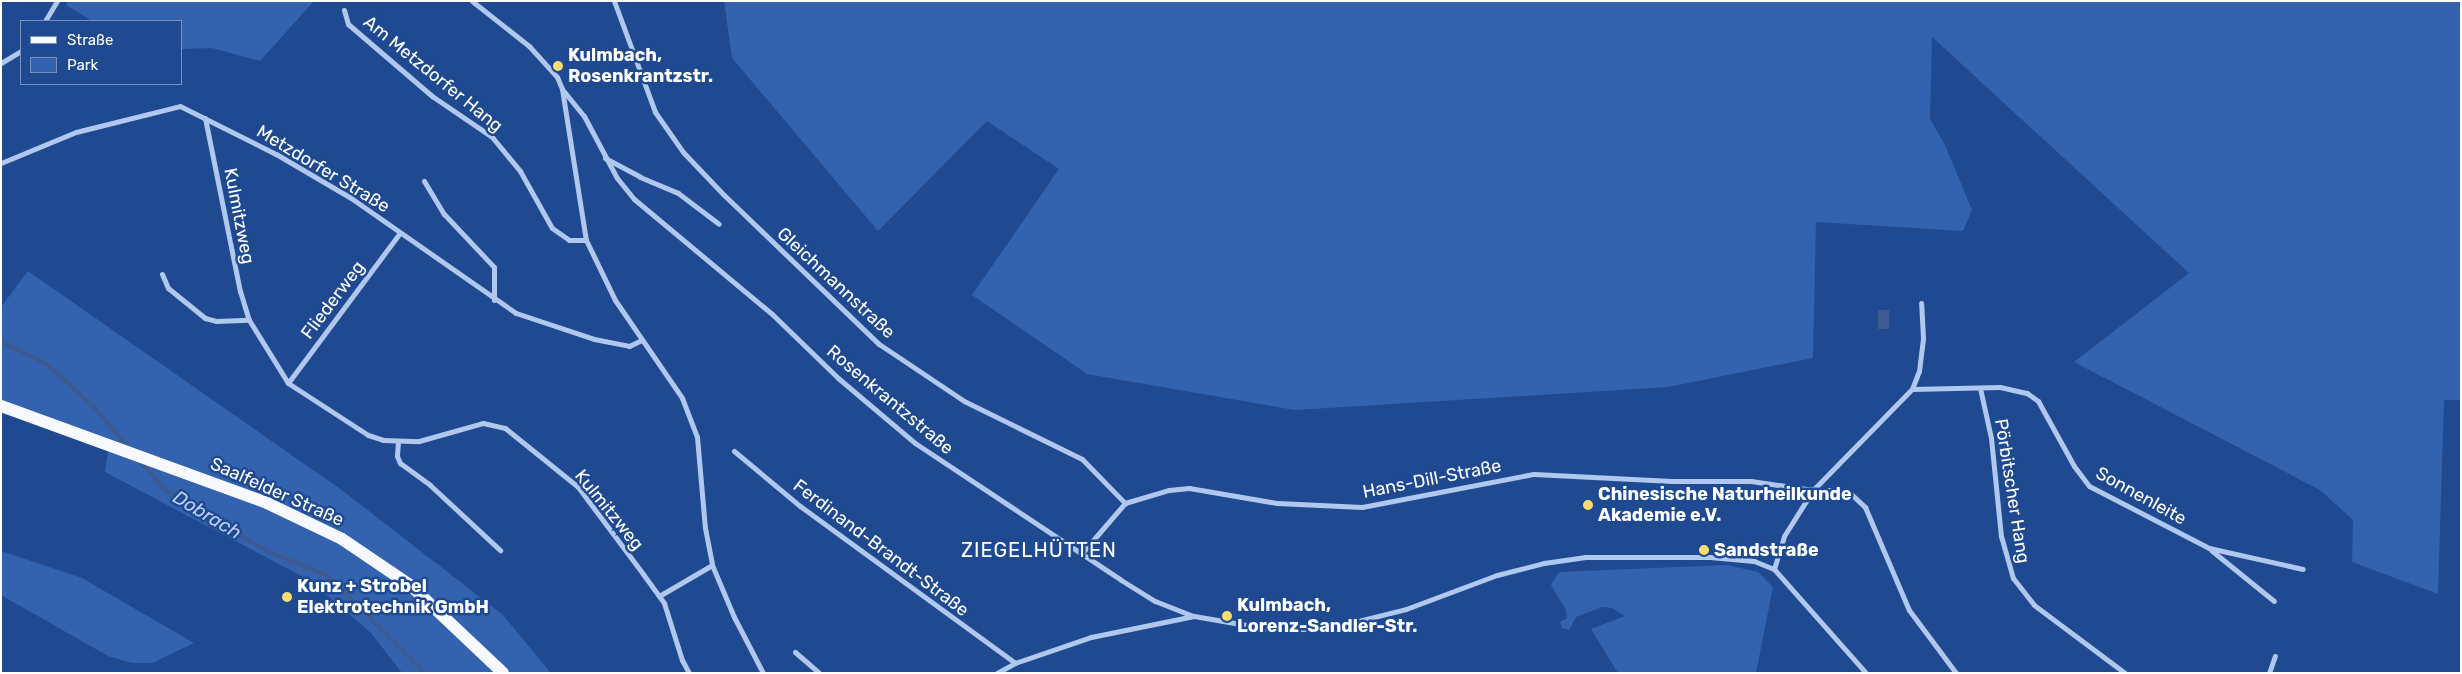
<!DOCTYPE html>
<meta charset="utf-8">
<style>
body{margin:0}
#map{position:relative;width:2462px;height:674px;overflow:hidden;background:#1f4a91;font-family:Rubik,sans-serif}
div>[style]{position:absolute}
.green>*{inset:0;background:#3362af}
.water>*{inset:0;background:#3e5b90;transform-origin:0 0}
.stream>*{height:4px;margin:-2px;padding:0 2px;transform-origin:2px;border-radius:2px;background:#3e5b90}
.street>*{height:5px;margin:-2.5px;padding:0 2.5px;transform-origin:2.5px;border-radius:2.5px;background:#b0c8ed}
.primary>*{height:12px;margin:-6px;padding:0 6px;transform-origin:6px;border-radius:6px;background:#f7f9ff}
.dots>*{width:14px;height:14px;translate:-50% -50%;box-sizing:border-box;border:2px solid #1f4a91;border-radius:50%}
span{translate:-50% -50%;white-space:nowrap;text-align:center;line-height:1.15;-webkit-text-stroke:5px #1f4a91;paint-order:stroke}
.poi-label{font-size:18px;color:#fff;font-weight:700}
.left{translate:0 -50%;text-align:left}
.street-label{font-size:18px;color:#fff}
.water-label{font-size:19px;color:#bcd2f4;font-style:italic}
.quarter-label{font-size:20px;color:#fff;letter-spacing:1px}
.frame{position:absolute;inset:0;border:2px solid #fff;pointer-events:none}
.legend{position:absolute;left:20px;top:20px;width:162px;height:65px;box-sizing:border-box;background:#1f4a91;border:1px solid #7992bd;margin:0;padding:6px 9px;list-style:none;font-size:15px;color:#fff}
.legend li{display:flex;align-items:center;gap:10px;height:25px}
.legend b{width:25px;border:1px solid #7992bd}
</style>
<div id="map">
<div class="green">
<i style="clip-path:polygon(68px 1px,314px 1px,260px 61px,212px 48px,181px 49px,181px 21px,92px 21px,66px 5px)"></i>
<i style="clip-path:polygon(724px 1px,2461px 1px,2461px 400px,2444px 400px,2438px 594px,2352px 562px,2353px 520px,2320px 490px,2074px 362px,2189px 273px,1932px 37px,1930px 119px,1945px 145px,1972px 210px,1963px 231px,1816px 222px,1813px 358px,1668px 387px,1295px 410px,1087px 374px,972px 295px,1059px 169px,987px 121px,878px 231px,732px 58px)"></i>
<i style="clip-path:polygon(28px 271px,343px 491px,503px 615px,551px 673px,402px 673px,371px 633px,309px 580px,105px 472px,109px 444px,1px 406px,1px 307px)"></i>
<i style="clip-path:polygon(1px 551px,82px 578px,194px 643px,152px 663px,132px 663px,108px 656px,1px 595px)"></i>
<i style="clip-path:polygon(1727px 565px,1758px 572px,1773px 587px,1756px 673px,1618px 673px,1591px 629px,1625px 616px,1612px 608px,1602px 607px,1576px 617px,1569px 630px,1562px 628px,1560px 622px,1567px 618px,1566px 610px,1551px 585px,1559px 572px)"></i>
</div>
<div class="water">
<i style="left:1878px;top:310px;width:11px;height:19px"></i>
</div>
<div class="stream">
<i style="left:1px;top:342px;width:51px;rotate:25.6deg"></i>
<i style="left:47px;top:364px;width:64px;rotate:42.5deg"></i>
<i style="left:94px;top:407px;width:54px;rotate:49.5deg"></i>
<i style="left:140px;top:461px;width:38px;rotate:49deg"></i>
<i style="left:165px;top:490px;width:117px;rotate:31deg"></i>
<i style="left:265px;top:550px;width:68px;rotate:22.4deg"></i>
<i style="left:328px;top:576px;width:137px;rotate:45deg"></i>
</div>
<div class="street">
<i style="left:472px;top:1px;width:73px;rotate:38.3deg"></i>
<i style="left:529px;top:46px;width:42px;rotate:47.9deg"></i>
<i style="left:557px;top:77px;width:13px;rotate:67deg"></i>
<i style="left:562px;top:89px;width:153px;rotate:81deg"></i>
<i style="left:586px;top:240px;width:67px;rotate:64.2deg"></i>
<i style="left:615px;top:300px;width:119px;rotate:55.6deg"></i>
<i style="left:682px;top:398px;width:42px;rotate:69deg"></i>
<i style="left:697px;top:437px;width:91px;rotate:85deg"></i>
<i style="left:705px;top:528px;width:38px;rotate:79deg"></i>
<i style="left:712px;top:565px;width:56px;rotate:67.1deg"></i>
<i style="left:734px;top:617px;width:63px;rotate:62.6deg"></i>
<i style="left:614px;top:1px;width:118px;rotate:69.7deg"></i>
<i style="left:655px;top:112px;width:49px;rotate:55deg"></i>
<i style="left:683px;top:152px;width:59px;rotate:46.4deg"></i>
<i style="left:724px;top:195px;width:215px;rotate:43.9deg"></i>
<i style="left:879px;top:344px;width:102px;rotate:33.8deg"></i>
<i style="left:964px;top:401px;width:131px;rotate:26.2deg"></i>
<i style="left:1082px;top:459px;width:62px;rotate:45.7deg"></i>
<i style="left:344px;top:10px;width:15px;rotate:74deg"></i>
<i style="left:348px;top:24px;width:111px;rotate:40.6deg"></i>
<i style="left:432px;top:96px;width:73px;rotate:34.3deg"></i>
<i style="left:492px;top:137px;width:44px;rotate:50.5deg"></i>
<i style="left:520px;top:171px;width:65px;rotate:60.7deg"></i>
<i style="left:552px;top:228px;width:21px;rotate:35deg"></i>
<i style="left:569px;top:240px;width:17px"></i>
<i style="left:45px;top:21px;width:23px;rotate:-59deg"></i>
<i style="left:1px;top:63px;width:23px;rotate:-31deg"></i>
<i style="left:562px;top:89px;width:35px;rotate:51deg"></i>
<i style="left:584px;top:116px;width:70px;rotate:62deg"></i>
<i style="left:617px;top:178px;width:27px;rotate:51deg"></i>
<i style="left:634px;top:199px;width:180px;rotate:39.8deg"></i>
<i style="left:772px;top:314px;width:92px;rotate:44.1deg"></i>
<i style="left:838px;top:378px;width:101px;rotate:40.2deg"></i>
<i style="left:915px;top:443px;width:247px;rotate:33.6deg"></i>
<i style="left:1121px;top:580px;width:40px;rotate:32deg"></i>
<i style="left:1155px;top:601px;width:41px;rotate:21.5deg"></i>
<i style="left:205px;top:118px;width:177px;rotate:78.6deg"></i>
<i style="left:240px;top:291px;width:30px;rotate:73deg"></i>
<i style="left:249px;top:320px;width:74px;rotate:58.2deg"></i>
<i style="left:288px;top:383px;width:95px;rotate:33deg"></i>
<i style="left:368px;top:435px;width:16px;rotate:18deg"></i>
<i style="left:383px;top:440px;width:36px;rotate:2deg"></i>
<i style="left:419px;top:441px;width:66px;rotate:-15.7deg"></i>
<i style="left:483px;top:423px;width:23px;rotate:13deg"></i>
<i style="left:505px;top:428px;width:94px;rotate:38.9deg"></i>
<i style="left:578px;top:487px;width:109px;rotate:53.2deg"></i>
<i style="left:643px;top:574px;width:36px;rotate:54deg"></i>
<i style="left:664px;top:603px;width:60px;rotate:72.5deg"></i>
<i style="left:682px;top:660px;width:15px;rotate:62deg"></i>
<i style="left:605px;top:158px;width:40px;rotate:28deg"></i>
<i style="left:640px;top:177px;width:41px;rotate:22.8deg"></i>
<i style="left:678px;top:193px;width:51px;rotate:37.1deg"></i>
<i style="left:1px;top:163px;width:81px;rotate:-22.5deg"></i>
<i style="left:76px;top:132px;width:107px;rotate:-14deg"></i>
<i style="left:180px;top:106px;width:107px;rotate:26.6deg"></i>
<i style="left:276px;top:154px;width:87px;rotate:30.4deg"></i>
<i style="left:351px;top:198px;width:201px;rotate:34.9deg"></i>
<i style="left:516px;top:313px;width:82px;rotate:18.4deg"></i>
<i style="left:594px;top:339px;width:36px;rotate:11deg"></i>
<i style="left:629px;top:346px;width:14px;rotate:-25deg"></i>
<i style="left:424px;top:181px;width:39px;rotate:59deg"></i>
<i style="left:444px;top:214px;width:73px;rotate:46.7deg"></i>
<i style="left:494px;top:267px;width:33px;rotate:90deg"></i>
<i style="left:162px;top:274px;width:15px;rotate:67deg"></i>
<i style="left:168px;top:288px;width:48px;rotate:39deg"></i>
<i style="left:205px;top:318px;width:11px;rotate:15deg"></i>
<i style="left:216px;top:321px;width:33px;rotate:-2deg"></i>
<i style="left:288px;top:383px;width:187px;rotate:-53.3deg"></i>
<i style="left:1980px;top:388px;width:51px;rotate:77.6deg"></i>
<i style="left:1991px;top:438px;width:99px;rotate:84.2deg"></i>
<i style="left:2001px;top:536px;width:44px;rotate:74.1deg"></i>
<i style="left:2013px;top:578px;width:34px;rotate:52deg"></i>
<i style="left:2034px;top:605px;width:114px;rotate:36.8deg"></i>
<i style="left:1912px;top:389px;width:88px;rotate:-1.3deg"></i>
<i style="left:2000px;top:387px;width:28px;rotate:13deg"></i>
<i style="left:2027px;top:393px;width:14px;rotate:36deg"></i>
<i style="left:2038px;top:401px;width:74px;rotate:61deg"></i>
<i style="left:2074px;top:466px;width:25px;rotate:53deg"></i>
<i style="left:2089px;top:486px;width:135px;rotate:27.3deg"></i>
<i style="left:2209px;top:548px;width:96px;rotate:12.6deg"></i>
<i style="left:398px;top:441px;width:15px;rotate:94deg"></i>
<i style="left:397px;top:456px;width:8px;rotate:67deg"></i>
<i style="left:400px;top:463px;width:37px;rotate:36deg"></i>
<i style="left:430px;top:485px;width:96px;rotate:42.9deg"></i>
<i style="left:734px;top:451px;width:86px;rotate:39.8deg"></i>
<i style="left:800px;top:506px;width:266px;rotate:36.1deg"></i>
<i style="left:2211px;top:550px;width:81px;rotate:39deg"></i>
<i style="left:1082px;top:553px;width:66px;rotate:-49.3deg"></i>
<i style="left:1125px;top:503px;width:46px;rotate:-16.5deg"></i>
<i style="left:1169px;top:490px;width:20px;rotate:-6deg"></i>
<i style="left:1189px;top:488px;width:89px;rotate:9.7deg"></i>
<i style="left:1277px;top:503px;width:85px;rotate:2.7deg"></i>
<i style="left:1362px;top:507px;width:175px;rotate:-10.9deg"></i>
<i style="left:1534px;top:474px;width:138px;rotate:2.9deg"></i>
<i style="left:1672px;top:481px;width:79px"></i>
<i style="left:1751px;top:481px;width:63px;rotate:8.3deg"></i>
<i style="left:1813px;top:490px;width:25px"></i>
<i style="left:1838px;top:490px;width:12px;rotate:14deg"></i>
<i style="left:1850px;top:493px;width:21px;rotate:43deg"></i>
<i style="left:1865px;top:507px;width:112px;rotate:66.9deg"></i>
<i style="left:1909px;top:610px;width:79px;rotate:53.3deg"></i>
<i style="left:1774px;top:569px;width:34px;rotate:-73deg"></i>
<i style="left:1784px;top:536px;width:54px;rotate:-57.8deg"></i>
<i style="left:1813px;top:490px;width:141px;rotate:-45.6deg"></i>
<i style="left:1912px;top:389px;width:19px;rotate:-69deg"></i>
<i style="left:1919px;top:371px;width:33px;rotate:-83deg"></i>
<i style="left:1923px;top:338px;width:35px;rotate:-93deg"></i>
<i style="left:659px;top:596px;width:61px;rotate:-30.3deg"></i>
<i style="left:795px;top:652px;width:32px;rotate:41deg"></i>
<i style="left:997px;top:673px;width:21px;rotate:-29deg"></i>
<i style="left:1015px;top:663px;width:80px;rotate:-18.9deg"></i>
<i style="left:1091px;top:637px;width:105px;rotate:-11.5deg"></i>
<i style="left:1194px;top:616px;width:82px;rotate:9.8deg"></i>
<i style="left:1275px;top:630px;width:55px;rotate:-2.1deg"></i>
<i style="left:1330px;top:628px;width:78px;rotate:-14deg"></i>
<i style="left:1406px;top:609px;width:97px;rotate:-20.5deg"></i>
<i style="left:1497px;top:575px;width:49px;rotate:-14.3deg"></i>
<i style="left:1544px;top:563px;width:42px;rotate:-8.1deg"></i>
<i style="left:1586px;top:557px;width:124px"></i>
<i style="left:1710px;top:557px;width:44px;rotate:5.2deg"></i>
<i style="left:1754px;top:561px;width:22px;rotate:22deg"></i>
<i style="left:1774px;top:569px;width:139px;rotate:48.5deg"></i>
<i style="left:2269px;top:673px;width:18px;rotate:-71deg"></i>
</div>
<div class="primary">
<i style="left:1px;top:406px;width:283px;rotate:20deg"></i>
<i style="left:267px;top:503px;width:83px;rotate:25.6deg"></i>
<i style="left:342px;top:539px;width:82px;rotate:34.1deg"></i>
<i style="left:410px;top:585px;width:128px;rotate:43.4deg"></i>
</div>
<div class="dots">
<i style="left:558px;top:66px;background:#fbdc71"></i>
<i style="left:1588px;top:505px;background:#fbdc71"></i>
<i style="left:1704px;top:550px;background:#fbdc71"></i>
<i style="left:287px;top:597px;background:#fbdc71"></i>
<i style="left:1227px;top:616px;background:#fbdc71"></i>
</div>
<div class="poi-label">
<span class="left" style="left:568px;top:66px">Kulmbach,<br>Rosenkrantzstr.</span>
<span class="left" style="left:1598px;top:505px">Chinesische Naturheilkunde<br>Akademie e.V.</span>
<span class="left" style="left:1714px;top:550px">Sandstraße</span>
<span class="left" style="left:297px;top:597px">Kunz + Strobel<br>Elektrotechnik GmbH</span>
<span class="left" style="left:1237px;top:616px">Kulmbach,<br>Lorenz-Sandler-Str.</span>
</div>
<div class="street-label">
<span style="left:433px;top:74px;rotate:39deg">Am Metzdorfer Hang</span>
<span style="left:323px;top:169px;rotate:31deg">Metzdorfer Straße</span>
<span style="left:239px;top:216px;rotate:79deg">Kulmitzweg</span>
<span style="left:836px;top:283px;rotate:43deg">Gleichmannstraße</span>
<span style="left:333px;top:300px;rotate:-53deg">Fliederweg</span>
<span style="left:890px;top:400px;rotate:40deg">Rosenkrantzstraße</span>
<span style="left:1432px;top:479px;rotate:-11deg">Hans-Dill-Straße</span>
<span style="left:2012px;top:491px;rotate:81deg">Pörbitscher Hang</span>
<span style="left:277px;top:492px;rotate:24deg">Saalfelder Straße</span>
<span style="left:2141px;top:496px;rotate:29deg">Sonnenleite</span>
<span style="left:609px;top:510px;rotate:51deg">Kulmitzweg</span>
<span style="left:881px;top:548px;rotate:37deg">Ferdinand-Brandt-Straße</span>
</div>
<div class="water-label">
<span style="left:207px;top:515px;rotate:31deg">Dobrach</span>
</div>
<div class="quarter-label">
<span style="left:1039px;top:550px">ZIEGELHÜTTEN</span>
</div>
<div class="frame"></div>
<ul class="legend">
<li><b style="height:6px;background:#f7f9ff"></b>Straße</li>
<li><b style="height:14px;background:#3362af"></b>Park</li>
</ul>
</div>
